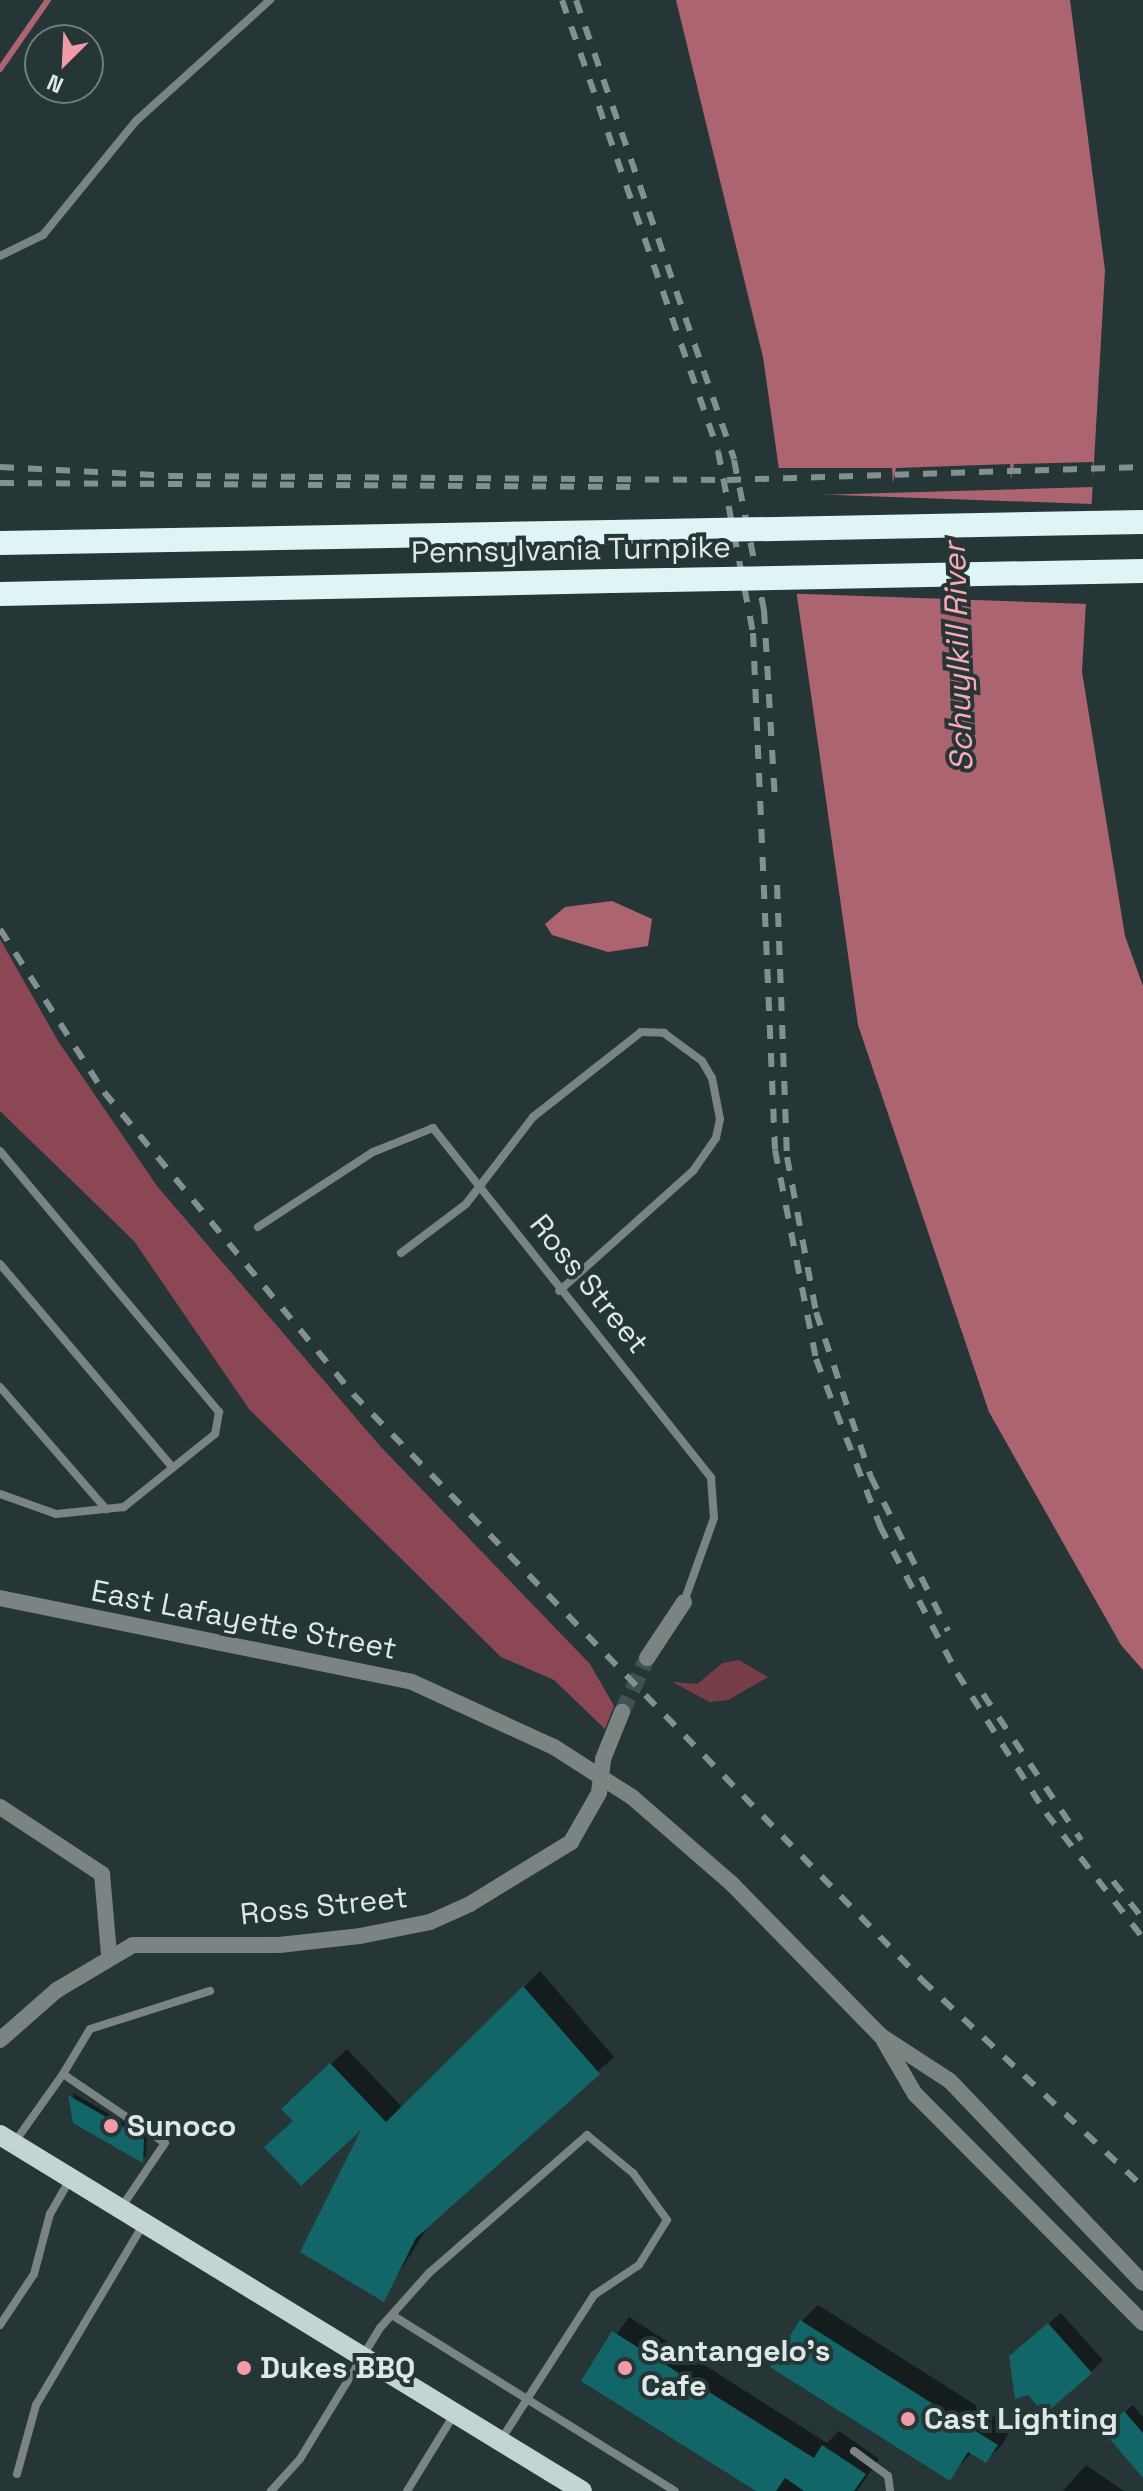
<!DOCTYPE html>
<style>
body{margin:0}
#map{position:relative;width:1143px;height:2491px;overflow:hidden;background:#263637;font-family:"Space Grotesk",sans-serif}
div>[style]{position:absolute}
.green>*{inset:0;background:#783e48}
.forest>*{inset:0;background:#8b4854}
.water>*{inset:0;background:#ac6570}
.pier>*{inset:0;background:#263637;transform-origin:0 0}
.shadow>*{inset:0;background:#0007}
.stream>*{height:6px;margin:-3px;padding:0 3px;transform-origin:3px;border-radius:3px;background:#ac6570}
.building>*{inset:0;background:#136668}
.minor-tunnel>*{height:16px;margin-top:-8px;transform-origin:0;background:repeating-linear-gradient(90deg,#425152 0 16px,transparent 0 24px)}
.service>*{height:8px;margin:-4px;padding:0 4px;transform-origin:4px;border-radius:4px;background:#7b8383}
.minor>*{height:16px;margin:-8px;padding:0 8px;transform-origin:8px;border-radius:8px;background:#7b8383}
.tertiary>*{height:16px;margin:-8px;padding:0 8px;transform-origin:8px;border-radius:8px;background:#7b8383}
.primary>*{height:20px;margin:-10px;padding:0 10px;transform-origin:10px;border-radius:10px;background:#c3d4d4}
.motorway>*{height:24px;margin:-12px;padding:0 12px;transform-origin:12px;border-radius:12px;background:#dff4f4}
.rail>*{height:6px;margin-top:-3px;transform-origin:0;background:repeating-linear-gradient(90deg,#839091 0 14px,transparent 0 28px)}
.tertiary-bridge>*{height:16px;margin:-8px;padding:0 8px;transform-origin:8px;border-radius:8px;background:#7b8383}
.motorway-bridge>*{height:24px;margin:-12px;padding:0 12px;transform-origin:12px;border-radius:12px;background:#dff4f4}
.dots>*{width:22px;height:22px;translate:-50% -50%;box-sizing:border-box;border:4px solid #263637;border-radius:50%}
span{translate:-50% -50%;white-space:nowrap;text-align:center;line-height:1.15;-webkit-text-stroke:8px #263637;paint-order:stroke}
.street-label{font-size:30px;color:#dee8e8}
.poi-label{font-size:30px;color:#dee8e8;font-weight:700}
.left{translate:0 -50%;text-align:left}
.water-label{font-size:32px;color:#fba9b5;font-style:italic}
.north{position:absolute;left:24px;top:24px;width:80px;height:80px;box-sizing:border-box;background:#263637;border:2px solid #707d7e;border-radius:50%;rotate:204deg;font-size:22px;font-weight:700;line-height:32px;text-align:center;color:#dee8e8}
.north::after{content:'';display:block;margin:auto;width:28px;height:36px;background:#f39aa7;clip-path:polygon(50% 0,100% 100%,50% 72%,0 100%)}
</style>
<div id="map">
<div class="green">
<i style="clip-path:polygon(739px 1660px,768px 1677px,728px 1700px,710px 1702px,672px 1682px,697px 1684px,723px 1663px)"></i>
</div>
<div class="forest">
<i style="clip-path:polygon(0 939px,58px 1041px,157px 1186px,380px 1446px,590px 1664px,614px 1706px,605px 1729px,554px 1680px,501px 1657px,249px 1409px,134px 1241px,0 1111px)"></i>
</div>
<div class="water">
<i style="clip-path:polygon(676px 0,1070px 0,1105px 270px,1082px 672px,1125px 936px,1143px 986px,1143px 1670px,1121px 1645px,989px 1412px,858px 1025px,763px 357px)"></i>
<i style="clip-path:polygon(612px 901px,652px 919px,648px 946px,608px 952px,552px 935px,545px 924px,565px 907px)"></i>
</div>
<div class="pier">
<i style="clip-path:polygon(1093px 462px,1093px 487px,779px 496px,775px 468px,892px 468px,893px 483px,896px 468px,1010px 464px,1011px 479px,1014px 464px)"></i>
<i style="left:1092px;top:504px;width:100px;height:312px;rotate:92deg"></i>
</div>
<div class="shadow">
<i style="clip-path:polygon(540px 1971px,614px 2057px,430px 2223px,383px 2299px,368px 2122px,295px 2120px,300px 2093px,347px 2049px,403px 2108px)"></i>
<i style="clip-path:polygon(73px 2093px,147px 2136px,146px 2157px,75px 2122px)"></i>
<i style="clip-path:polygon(818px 2305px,1012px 2428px,1002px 2445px,986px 2461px,972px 2452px,949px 2478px,802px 2321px)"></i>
<i style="clip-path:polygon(1061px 2313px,1103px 2360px,1091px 2372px,1028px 2393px,1023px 2344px)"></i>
<i style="clip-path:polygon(629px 2317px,827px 2443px,839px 2431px,879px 2459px,857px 2491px,760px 2491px,584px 2380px)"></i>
<i style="clip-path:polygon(1133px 2405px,1143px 2417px,1143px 2473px,1105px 2431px)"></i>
<i style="clip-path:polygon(1086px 2465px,1124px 2491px,1063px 2491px)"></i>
</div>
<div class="stream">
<i style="left:0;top:69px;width:84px;rotate:-55.2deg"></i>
</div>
<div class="building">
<i style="clip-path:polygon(523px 1986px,600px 2074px,416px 2238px,384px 2302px,300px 2252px,361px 2130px,301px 2186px,264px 2147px,293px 2121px,281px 2109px,330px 2063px,386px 2122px)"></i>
<i style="clip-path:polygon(68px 2095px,144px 2139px,143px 2163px,73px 2123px)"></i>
<i style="clip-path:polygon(800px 2320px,998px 2445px,986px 2463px,968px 2452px,950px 2481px,770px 2367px)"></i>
<i style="clip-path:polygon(1048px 2323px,1092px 2373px,1045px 2414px,1028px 2395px,1015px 2399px,1009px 2356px)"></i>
<i style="clip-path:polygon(612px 2331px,814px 2458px,822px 2445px,866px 2474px,854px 2491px,804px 2491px,785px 2478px,776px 2491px,756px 2491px,581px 2381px)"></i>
<i style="clip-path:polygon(1124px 2411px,1143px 2433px,1143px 2478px,1103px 2431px)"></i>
</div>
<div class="minor-tunnel">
<i style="left:622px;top:1712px;width:60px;rotate:-65.2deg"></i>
</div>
<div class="service">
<i style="left:0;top:256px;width:48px;rotate:-26deg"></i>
<i style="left:43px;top:235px;width:147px;rotate:-50.8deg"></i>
<i style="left:136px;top:121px;width:181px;rotate:-42.1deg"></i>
<i style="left:0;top:1151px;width:341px;rotate:50deg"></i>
<i style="left:219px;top:1412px;width:22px;rotate:100deg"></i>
<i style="left:215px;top:1434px;width:117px;rotate:141.3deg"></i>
<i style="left:124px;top:1507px;width:68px;rotate:174.1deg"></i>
<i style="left:56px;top:1514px;width:59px;rotate:-160.3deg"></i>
<i style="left:258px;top:1227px;width:137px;rotate:-33.1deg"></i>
<i style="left:373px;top:1152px;width:65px;rotate:-21.8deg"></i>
<i style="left:433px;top:1128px;width:447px;rotate:51.5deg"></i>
<i style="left:711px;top:1478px;width:40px;rotate:85.7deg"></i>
<i style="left:714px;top:1518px;width:89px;rotate:109.7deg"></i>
<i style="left:401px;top:1253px;width:81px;rotate:-37deg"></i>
<i style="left:466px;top:1204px;width:110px;rotate:-52.4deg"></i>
<i style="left:533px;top:1117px;width:137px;rotate:-38.2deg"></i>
<i style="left:641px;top:1032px;width:23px;rotate:2deg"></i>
<i style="left:664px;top:1033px;width:47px;rotate:36.4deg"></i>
<i style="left:702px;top:1061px;width:20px;rotate:60deg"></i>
<i style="left:712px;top:1078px;width:42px;rotate:79deg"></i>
<i style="left:720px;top:1119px;width:19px;rotate:102deg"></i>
<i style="left:716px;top:1138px;width:39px;rotate:125deg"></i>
<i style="left:694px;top:1170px;width:181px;rotate:138.1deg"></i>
<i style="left:0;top:1264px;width:267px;rotate:49.7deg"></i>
<i style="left:0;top:1387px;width:162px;rotate:49deg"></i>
<i style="left:63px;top:2074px;width:52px;rotate:-59deg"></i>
<i style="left:90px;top:2029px;width:126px;rotate:-17.6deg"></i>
<i style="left:14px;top:2143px;width:85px;rotate:-54.6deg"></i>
<i style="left:63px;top:2074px;width:123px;rotate:34.1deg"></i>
<i style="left:165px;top:2143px;width:78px;rotate:124.1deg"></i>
<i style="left:392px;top:2315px;width:333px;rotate:31.9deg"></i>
<i style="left:0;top:2325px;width:61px;rotate:-56.3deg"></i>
<i style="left:34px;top:2274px;width:62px;rotate:-75.1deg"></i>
<i style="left:50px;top:2214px;width:39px;rotate:-60deg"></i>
<i style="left:854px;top:2451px;width:42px;rotate:36.3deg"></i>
<i style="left:888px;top:2476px;width:15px;rotate:82deg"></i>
<i style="left:17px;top:2474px;width:72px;rotate:-74.6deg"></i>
<i style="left:36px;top:2405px;width:212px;rotate:-59.3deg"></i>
<i style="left:271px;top:2491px;width:43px;rotate:-47.8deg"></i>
<i style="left:300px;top:2459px;width:153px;rotate:-58.6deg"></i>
<i style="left:380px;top:2328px;width:74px;rotate:-48.3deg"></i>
<i style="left:429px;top:2273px;width:210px;rotate:-41.1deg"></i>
<i style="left:587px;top:2135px;width:60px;rotate:39.6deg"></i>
<i style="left:633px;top:2173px;width:58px;rotate:54.1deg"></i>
<i style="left:667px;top:2220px;width:53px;rotate:121.9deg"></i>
<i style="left:639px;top:2265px;width:54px;rotate:146.3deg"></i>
<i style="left:594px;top:2295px;width:172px;rotate:122.7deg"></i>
<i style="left:407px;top:2491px;width:92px;rotate:-58.4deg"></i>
</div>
<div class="minor">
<i style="left:647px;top:1658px;width:67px;rotate:-56.5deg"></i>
<i style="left:0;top:1807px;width:122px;rotate:33.3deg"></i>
<i style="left:102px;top:1874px;width:80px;rotate:85deg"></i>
<i style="left:0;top:2040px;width:76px;rotate:-41.3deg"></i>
<i style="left:57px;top:1990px;width:88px;rotate:-30.6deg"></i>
<i style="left:133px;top:1945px;width:146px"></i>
<i style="left:279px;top:1945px;width:81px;rotate:-6.3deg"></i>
<i style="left:360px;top:1936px;width:71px;rotate:-11.3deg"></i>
<i style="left:430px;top:1922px;width:44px;rotate:-24.2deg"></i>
<i style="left:470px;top:1904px;width:119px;rotate:-31.5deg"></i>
<i style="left:571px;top:1842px;width:56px;rotate:-60.3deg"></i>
<i style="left:599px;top:1793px;width:34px;rotate:-83deg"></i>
<i style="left:603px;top:1759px;width:51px;rotate:-68deg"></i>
</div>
<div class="tertiary">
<i style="left:0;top:1598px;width:420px;rotate:11.5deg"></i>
<i style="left:412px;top:1682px;width:156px;rotate:24.6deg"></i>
<i style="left:632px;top:1797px;width:133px;rotate:41deg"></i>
<i style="left:732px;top:1884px;width:213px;rotate:45.6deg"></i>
<i style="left:881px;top:2036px;width:82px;rotate:33.1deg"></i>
<i style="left:950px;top:2081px;width:279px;rotate:46.3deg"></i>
<i style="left:884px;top:2041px;width:61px;rotate:59.7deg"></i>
<i style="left:915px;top:2094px;width:323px;rotate:45.1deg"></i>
</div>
<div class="primary">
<i style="left:0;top:2135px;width:682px;rotate:31.45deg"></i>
</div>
<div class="motorway">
<i style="left:0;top:543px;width:611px;rotate:-1.03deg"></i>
<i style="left:0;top:594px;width:612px;rotate:-1.22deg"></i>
</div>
<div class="rail">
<i style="left:562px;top:0;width:477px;rotate:70.9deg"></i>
<i style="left:718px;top:451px;width:185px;rotate:79.1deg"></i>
<i style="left:753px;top:633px;width:517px;rotate:87.56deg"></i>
<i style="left:775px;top:1150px;width:213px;rotate:78.9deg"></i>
<i style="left:816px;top:1359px;width:179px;rotate:69deg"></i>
<i style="left:880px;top:1526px;width:166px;rotate:62.4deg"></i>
<i style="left:957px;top:1673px;width:166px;rotate:57.6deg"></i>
<i style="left:1046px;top:1813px;width:158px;rotate:52.2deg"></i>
<i style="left:576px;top:0;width:486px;rotate:71deg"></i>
<i style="left:734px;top:460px;width:153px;rotate:78.7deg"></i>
<i style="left:764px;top:610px;width:191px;rotate:86.7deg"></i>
<i style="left:0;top:467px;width:169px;rotate:3deg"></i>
<i style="left:169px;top:476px;width:558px;rotate:0.41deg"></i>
<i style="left:727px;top:480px;width:416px;rotate:-1.8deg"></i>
<i style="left:0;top:483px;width:644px;rotate:0.36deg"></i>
<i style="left:777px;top:885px;width:272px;rotate:87.9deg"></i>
<i style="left:787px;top:1157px;width:158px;rotate:79.4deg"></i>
<i style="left:816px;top:1312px;width:174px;rotate:71.6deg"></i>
<i style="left:871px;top:1477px;width:172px;rotate:63.4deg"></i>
<i style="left:0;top:929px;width:193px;rotate:57.5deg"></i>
<i style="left:104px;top:1092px;width:391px;rotate:50.5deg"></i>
<i style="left:353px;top:1394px;width:817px;rotate:45.84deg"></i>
<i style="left:922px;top:1980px;width:303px;rotate:43.1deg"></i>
<i style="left:983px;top:1694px;width:176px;rotate:56.1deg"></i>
<i style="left:1113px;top:1881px;width:48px;rotate:51.7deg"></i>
</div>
<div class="tertiary-bridge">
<i style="left:554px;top:1747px;width:93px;rotate:32.7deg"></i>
</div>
<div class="motorway-bridge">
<i style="left:611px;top:532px;width:532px;rotate:-1.08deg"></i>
<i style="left:612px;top:581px;width:531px;rotate:-1.08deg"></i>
</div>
<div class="dots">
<i style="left:111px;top:2126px;background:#f39aa7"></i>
<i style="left:244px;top:2368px;background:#f39aa7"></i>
<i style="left:625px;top:2368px;background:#f39aa7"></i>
<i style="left:908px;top:2419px;background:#f39aa7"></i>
</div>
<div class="street-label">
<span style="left:571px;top:550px;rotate:-1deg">Pennsylvania Turnpike</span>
<span style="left:589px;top:1284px;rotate:51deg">Ross Street</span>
<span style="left:244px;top:1620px;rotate:11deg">East Lafayette Street</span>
<span style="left:324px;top:1906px;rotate:-6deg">Ross Street</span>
</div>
<div class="poi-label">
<span class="left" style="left:127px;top:2126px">Sunoco</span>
<span class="left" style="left:641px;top:2368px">Santangelo's<br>Cafe</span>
<span class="left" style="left:260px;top:2368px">Dukes BBQ</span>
<span class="left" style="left:924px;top:2419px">Cast Lighting</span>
</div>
<div class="water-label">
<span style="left:958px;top:657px;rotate:-92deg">Schuylkill River</span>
</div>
<div class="north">N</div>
</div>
